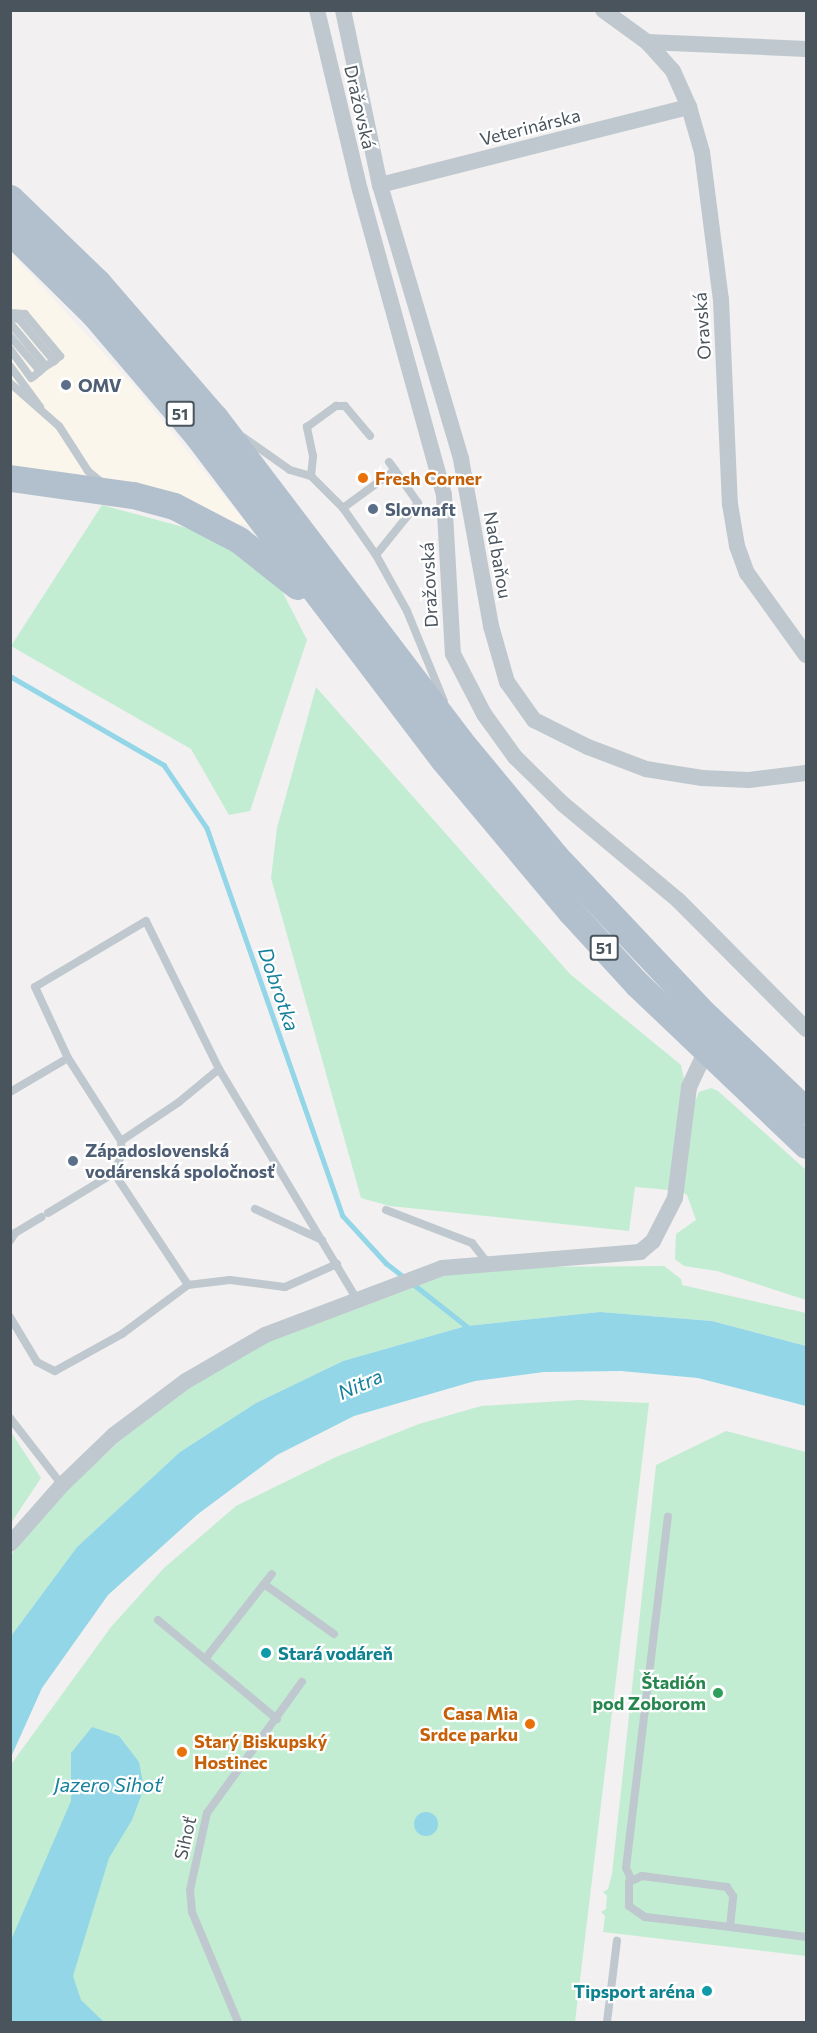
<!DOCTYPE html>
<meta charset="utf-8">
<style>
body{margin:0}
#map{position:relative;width:817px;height:2033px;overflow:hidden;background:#f2f0f0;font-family:Commissioner,sans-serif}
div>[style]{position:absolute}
.commercial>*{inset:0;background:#fbf6ec}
.green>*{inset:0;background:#c2edd2}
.water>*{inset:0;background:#92d6e7}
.round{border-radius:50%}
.stream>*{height:4.5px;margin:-2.25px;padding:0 2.25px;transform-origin:2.25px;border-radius:2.25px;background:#92d6e7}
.service>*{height:8px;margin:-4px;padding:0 4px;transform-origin:4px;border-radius:4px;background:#bfc8ce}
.minor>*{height:16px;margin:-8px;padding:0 8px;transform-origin:8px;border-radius:8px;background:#bfc8ce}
.primary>*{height:27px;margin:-13.5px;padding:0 13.5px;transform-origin:13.5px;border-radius:13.5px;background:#b2c0cd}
.dots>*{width:16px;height:16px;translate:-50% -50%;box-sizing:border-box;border:3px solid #fff;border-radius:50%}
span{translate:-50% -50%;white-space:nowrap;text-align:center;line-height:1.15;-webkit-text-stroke:4.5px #fff;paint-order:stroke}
.shield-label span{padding:2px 4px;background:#fff;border:2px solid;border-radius:4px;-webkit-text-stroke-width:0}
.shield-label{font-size:16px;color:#49545d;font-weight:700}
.street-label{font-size:18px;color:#49545d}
.service-label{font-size:18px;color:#4e5e75;font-weight:700}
.left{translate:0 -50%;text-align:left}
.food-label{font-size:18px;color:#c56008;font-weight:700}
.right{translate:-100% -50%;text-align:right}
.culture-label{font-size:18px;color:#0d838f;font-weight:700}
.leisure-label{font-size:18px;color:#27864d;font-weight:700}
.water-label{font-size:20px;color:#16819c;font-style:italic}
.frame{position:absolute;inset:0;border:12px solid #49545d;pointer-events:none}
</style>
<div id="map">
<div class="commercial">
<i style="clip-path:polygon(11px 253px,134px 386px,248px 525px,11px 492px)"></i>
</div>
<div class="green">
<i style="clip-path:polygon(102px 505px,220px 537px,280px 587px,307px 640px,250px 811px,229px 815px,191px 749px,11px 646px)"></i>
<i style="clip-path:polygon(316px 687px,570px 974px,681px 1065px,691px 1111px,699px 1092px,711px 1088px,718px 1091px,806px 1170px,806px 1300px,717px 1271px,684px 1266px,675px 1259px,676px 1234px,696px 1220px,687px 1195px,681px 1191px,635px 1187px,629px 1231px,390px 1206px,361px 1198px,271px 878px,277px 828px)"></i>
<i style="clip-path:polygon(664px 1266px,681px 1279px,682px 1285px,806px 1313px,806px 1346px,712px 1321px,600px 1312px,466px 1326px,343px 1361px,256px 1403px,180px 1452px,77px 1547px,11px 1636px,11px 1555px,61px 1496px,123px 1438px,210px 1372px,268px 1342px,449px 1274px,532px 1267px)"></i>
<i style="clip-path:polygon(579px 1400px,649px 1403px,575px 2022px,11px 2022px,12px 1763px,111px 1627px,164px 1568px,236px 1506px,336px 1457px,419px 1424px,481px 1406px)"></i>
<i style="clip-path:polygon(726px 1431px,806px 1452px,806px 1956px,603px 1932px,605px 1916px,601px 1912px,606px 1909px,607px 1896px,603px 1892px,608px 1889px,612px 1874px,656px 1465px)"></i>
<i style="clip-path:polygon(11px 1432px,41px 1478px,11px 1523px)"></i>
</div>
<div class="water">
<i style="clip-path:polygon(600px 1312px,712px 1321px,806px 1346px,806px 1406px,698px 1378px,621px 1371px,544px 1372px,475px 1381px,354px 1416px,277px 1455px,198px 1514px,108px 1595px,42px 1688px,11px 1757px,11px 1636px,77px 1547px,180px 1452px,256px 1403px,343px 1361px,466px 1326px)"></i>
<i style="clip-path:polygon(92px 1727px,119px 1736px,139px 1762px,144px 1788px,132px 1820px,109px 1858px,73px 1976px,81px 2000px,104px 2022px,11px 2022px,11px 1940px,71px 1801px,71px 1753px)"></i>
<i class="round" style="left:414px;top:1812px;width:24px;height:24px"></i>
</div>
<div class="stream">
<i style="left:10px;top:676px;width:178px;rotate:30deg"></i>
<i style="left:164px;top:765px;width:76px;rotate:55.7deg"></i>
<i style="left:207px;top:828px;width:411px;rotate:70.7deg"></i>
<i style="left:343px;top:1216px;width:64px;rotate:47.5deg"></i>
<i style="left:386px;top:1263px;width:24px;rotate:38deg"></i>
<i style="left:412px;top:1283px;width:73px;rotate:38.3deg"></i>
</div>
<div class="service">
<i style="left:10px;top:313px;width:15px;rotate:4deg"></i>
<i style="left:25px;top:314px;width:55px;rotate:50.2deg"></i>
<i style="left:60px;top:356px;width:8px;rotate:140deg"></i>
<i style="left:10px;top:317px;width:9px;rotate:13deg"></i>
<i style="left:19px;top:319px;width:55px;rotate:50.2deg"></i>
<i style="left:54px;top:361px;width:9px;rotate:148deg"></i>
<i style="left:10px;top:323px;width:56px;rotate:50.1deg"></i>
<i style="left:46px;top:366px;width:8px;rotate:140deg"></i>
<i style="left:10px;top:336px;width:46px;rotate:49.4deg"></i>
<i style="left:40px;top:371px;width:8px;rotate:140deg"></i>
<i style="left:10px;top:349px;width:36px;rotate:54deg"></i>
<i style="left:10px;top:366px;width:51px;rotate:53.8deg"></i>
<i style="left:10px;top:383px;width:65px;rotate:41.3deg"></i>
<i style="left:59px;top:426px;width:54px;rotate:57.2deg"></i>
<i style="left:88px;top:471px;width:16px;rotate:40deg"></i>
<i style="left:243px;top:437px;width:57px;rotate:35.1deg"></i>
<i style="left:290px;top:470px;width:22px;rotate:16deg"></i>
<i style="left:311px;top:476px;width:45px;rotate:45deg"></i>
<i style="left:343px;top:508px;width:57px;rotate:54.9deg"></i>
<i style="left:376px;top:555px;width:64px;rotate:61deg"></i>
<i style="left:407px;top:611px;width:97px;rotate:67.7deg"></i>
<i style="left:311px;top:476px;width:20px;rotate:-84deg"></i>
<i style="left:313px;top:456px;width:30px;rotate:-102deg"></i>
<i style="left:307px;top:427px;width:36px;rotate:-36deg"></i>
<i style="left:336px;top:406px;width:9px"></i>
<i style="left:345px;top:406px;width:39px;rotate:50deg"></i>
<i style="left:343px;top:508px;width:64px;rotate:-36.2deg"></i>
<i style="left:395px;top:470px;width:10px;rotate:-127deg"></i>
<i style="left:376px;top:555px;width:67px;rotate:-51.1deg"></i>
<i style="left:418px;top:503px;width:40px;rotate:-124.9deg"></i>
<i style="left:219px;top:1069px;width:165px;rotate:-116.3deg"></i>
<i style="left:146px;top:921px;width:129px;rotate:149.3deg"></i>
<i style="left:35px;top:987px;width:78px;rotate:65.1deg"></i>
<i style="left:68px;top:1058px;width:98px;rotate:57.4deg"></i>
<i style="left:121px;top:1141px;width:70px;rotate:-33.9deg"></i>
<i style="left:179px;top:1102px;width:52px;rotate:-39.5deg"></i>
<i style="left:219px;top:1069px;width:267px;rotate:59.1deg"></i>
<i style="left:10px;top:1092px;width:67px;rotate:-30.4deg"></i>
<i style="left:121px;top:1141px;width:13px;rotate:86deg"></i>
<i style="left:122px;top:1154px;width:21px;rotate:113deg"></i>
<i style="left:114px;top:1173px;width:134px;rotate:56.5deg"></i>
<i style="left:188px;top:1285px;width:42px;rotate:-6.8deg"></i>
<i style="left:230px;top:1280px;width:55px;rotate:7.3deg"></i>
<i style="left:285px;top:1287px;width:57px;rotate:-23.9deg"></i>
<i style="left:255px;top:1209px;width:74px;rotate:24.8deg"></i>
<i style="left:386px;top:1210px;width:92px;rotate:21deg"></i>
<i style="left:472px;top:1243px;width:24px;rotate:52deg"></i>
<i style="left:48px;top:1213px;width:77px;rotate:-31.2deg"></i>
<i style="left:10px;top:1241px;width:9px;rotate:-58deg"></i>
<i style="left:15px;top:1233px;width:31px;rotate:-31deg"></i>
<i style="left:10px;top:1317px;width:52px;rotate:59deg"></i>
<i style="left:37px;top:1362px;width:20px;rotate:27deg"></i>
<i style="left:55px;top:1371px;width:77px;rotate:-28.9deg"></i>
<i style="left:122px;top:1334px;width:82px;rotate:-36.6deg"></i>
<i style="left:10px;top:1418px;width:85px;rotate:52.2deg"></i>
<i style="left:264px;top:1584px;width:86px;rotate:35.5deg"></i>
<i style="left:158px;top:1620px;width:155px;rotate:39.8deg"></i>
<i style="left:205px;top:1659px;width:108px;rotate:-51.8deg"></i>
<i style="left:631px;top:1879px;width:12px;rotate:-114deg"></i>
<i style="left:626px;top:1868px;width:354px;rotate:-83.2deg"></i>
<i style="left:730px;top:1927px;width:31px;rotate:-84deg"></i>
<i style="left:733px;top:1896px;width:11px;rotate:-124deg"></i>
<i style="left:727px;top:1887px;width:86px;rotate:-172.6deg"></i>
<i style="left:642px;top:1876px;width:14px;rotate:155deg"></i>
<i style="left:629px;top:1882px;width:24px;rotate:90deg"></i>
<i style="left:629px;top:1906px;width:19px;rotate:35deg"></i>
<i style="left:645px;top:1917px;width:86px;rotate:6.7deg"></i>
<i style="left:730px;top:1927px;width:77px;rotate:7.5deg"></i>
<i style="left:238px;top:2022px;width:119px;rotate:-112.7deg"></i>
<i style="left:192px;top:1912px;width:22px;rotate:-95deg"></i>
<i style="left:190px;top:1890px;width:79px;rotate:-77.6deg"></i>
<i style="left:207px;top:1813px;width:162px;rotate:-54.1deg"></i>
<i style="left:607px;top:2022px;width:82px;rotate:-83deg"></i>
</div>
<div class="minor">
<i style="left:317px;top:10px;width:185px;rotate:76.6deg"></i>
<i style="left:360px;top:190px;width:316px;rotate:74.6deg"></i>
<i style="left:444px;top:495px;width:159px;rotate:86.8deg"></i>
<i style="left:453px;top:654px;width:68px;rotate:62.7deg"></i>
<i style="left:484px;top:714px;width:53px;rotate:54.2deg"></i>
<i style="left:515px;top:757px;width:67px;rotate:44.4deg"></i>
<i style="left:563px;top:804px;width:150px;rotate:39.9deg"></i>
<i style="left:678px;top:900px;width:182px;rotate:45.2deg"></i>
<i style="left:343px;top:10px;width:179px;rotate:78.1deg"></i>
<i style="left:380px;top:185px;width:286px;rotate:73.5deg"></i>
<i style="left:461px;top:459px;width:170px;rotate:79.8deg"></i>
<i style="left:491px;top:626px;width:58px;rotate:74.1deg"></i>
<i style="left:507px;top:682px;width:47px;rotate:54.6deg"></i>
<i style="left:534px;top:720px;width:60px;rotate:26.6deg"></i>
<i style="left:588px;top:747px;width:62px;rotate:20.8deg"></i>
<i style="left:646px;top:769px;width:57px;rotate:9.1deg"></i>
<i style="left:702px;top:778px;width:47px;rotate:2.4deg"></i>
<i style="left:749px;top:780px;width:57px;rotate:-7deg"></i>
<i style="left:603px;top:10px;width:54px;rotate:36deg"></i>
<i style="left:647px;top:42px;width:39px;rotate:48deg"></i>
<i style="left:673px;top:71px;width:39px;rotate:66deg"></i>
<i style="left:689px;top:107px;width:47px;rotate:73.9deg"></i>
<i style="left:702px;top:152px;width:149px;rotate:82.7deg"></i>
<i style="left:721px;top:300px;width:204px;rotate:87.5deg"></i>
<i style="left:730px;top:504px;width:43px;rotate:80.5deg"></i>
<i style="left:737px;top:546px;width:29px;rotate:70deg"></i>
<i style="left:747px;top:573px;width:101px;rotate:54.3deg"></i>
<i style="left:647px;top:42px;width:159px;rotate:2.5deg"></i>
<i style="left:380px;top:185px;width:319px;rotate:-14.2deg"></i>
<i style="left:10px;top:1544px;width:79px;rotate:-48.6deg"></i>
<i style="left:62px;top:1485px;width:72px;rotate:-43.9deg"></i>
<i style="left:114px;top:1435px;width:90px;rotate:-36.9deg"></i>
<i style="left:186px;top:1381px;width:91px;rotate:-30.2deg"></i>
<i style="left:265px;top:1335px;width:189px;rotate:-20.7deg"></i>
<i style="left:442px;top:1268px;width:199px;rotate:-4.6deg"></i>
<i style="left:640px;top:1252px;width:17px;rotate:-40deg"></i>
<i style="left:653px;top:1241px;width:48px;rotate:-62.9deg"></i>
<i style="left:675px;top:1198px;width:112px;rotate:-82.8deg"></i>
<i style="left:689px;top:1087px;width:40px;rotate:-65deg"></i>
</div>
<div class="primary">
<i style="left:10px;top:198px;width:122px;rotate:44deg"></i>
<i style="left:98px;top:283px;width:179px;rotate:49.1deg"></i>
<i style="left:215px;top:418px;width:405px;rotate:52.8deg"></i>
<i style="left:460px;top:741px;width:149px;rotate:50.4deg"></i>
<i style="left:555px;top:856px;width:209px;rotate:46.7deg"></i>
<i style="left:698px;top:1008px;width:149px;rotate:43.6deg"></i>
<i style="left:10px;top:231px;width:118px;rotate:44.7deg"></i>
<i style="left:94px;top:314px;width:159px;rotate:49.6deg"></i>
<i style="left:197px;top:435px;width:407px;rotate:52.8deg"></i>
<i style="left:443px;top:759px;width:199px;rotate:50.1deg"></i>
<i style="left:571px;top:912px;width:98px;rotate:47.5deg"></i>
<i style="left:637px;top:984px;width:233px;rotate:43.6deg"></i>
<i style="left:10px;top:478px;width:124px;rotate:7.9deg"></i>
<i style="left:133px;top:495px;width:42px;rotate:15deg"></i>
<i style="left:174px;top:506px;width:73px;rotate:27.6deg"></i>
<i style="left:239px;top:540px;width:74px;rotate:38.4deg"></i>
</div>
<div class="dots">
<i style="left:66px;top:385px;background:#5c6f8a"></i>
<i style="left:363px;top:478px;background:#e8710a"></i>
<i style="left:373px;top:509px;background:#5c6f8a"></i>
<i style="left:73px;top:1161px;background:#5c6f8a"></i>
<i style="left:266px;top:1653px;background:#0f9aa8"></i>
<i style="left:718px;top:1693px;background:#2e9e5b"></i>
<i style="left:530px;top:1724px;background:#e8710a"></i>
<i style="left:182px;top:1752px;background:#e8710a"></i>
<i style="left:707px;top:1991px;background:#0f9aa8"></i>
</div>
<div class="shield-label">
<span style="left:180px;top:414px">51</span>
<span style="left:604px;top:948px">51</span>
</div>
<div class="street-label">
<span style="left:360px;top:107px;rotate:77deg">Dražovská</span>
<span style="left:530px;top:127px;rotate:-14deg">Veterinárska</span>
<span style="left:702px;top:326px;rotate:-94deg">Oravská</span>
<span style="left:498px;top:555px;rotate:80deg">Nad baňou</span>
<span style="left:429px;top:585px;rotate:-93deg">Dražovská</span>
<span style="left:185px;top:1838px;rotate:-77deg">Sihoť</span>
</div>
<div class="service-label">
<span class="left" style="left:78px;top:385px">OMV</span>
<span class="left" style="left:385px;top:509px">Slovnaft</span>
<span class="left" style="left:85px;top:1161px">Západoslovenská<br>vodárenská spoločnosť</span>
</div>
<div class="food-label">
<span class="left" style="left:375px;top:478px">Fresh Corner</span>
<span class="right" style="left:518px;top:1724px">Casa Mia<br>Srdce parku</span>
<span class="left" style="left:194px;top:1752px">Starý Biskupský<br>Hostinec</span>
</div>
<div class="culture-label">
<span class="left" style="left:278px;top:1653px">Stará vodáreň</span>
<span class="right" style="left:695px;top:1991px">Tipsport aréna</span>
</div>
<div class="leisure-label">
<span class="right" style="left:706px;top:1693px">Štadión<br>pod Zoborom</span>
</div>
<div class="water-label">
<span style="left:279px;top:989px;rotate:71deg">Dobrotka</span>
<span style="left:360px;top:1384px;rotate:-24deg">Nitra</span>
<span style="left:108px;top:1784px">Jazero Sihoť</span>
</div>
<div class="frame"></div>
</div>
